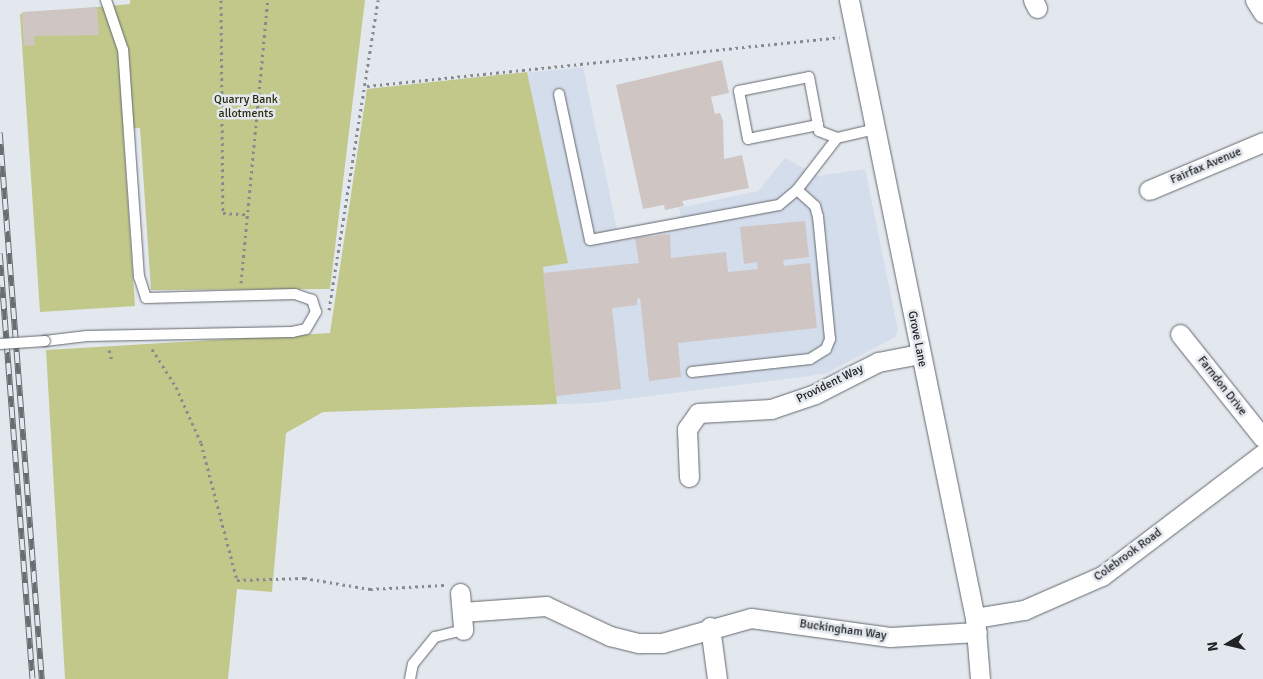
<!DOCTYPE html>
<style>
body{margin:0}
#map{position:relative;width:1263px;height:679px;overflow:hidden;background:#e3e8ef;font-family:Signika,sans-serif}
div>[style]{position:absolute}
.built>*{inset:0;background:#d4ddeb}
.green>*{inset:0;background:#c1c88a}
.building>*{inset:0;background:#cfc6c4}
.path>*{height:3px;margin-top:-1.5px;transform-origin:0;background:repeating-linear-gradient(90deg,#878b90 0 2.5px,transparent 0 6.5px)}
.roads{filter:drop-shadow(0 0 1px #63676d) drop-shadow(0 0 1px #63676d)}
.lane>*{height:10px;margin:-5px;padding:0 5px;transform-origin:5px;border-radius:5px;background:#fff}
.street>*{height:19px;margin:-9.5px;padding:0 9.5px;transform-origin:9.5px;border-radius:9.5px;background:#fff}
.rail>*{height:5.5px;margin-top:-2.75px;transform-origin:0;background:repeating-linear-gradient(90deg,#e3e8ef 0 11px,#696c70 0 22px);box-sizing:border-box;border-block:1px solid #696c70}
.bridges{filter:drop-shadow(0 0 1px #63676d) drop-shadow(0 0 1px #63676d)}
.lane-bridge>*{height:10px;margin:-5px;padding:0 5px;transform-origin:5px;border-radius:5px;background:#fff}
span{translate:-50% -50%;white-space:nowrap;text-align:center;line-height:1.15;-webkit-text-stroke:5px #e3e8ef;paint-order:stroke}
.park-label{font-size:12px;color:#2a2d0e}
.street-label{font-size:12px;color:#212325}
.north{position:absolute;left:1203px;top:619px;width:50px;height:50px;-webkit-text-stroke:4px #e3e8ef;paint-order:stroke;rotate:261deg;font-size:14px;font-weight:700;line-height:20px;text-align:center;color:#212325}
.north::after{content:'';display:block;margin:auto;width:18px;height:22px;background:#212325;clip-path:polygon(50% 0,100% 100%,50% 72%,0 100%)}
</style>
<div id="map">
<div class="built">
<i style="clip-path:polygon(583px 67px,617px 229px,681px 217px,679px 208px,758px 191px,785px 158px,818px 176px,865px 169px,898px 330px,895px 337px,827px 373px,802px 377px,594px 403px,323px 412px,367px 89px)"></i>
</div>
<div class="green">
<i style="clip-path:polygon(130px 0,365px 0,330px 289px,151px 290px,140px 128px,123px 129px,135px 306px,40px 312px,20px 14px,130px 4px)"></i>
<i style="clip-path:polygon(527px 72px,568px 263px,543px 267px,557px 404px,323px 412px,286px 433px,272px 592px,237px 589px,228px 679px,65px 679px,46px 350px,330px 333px,367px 89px)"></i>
</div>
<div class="building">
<i style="clip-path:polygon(97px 7px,99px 35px,34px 36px,35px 45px,24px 46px,22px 12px)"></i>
<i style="clip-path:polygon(722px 60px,729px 93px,711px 97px,715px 114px,720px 113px,723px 121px,724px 159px,742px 155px,749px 188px,682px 201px,684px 206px,665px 210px,664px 205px,643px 209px,616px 85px)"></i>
<i style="clip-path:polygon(805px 221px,809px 257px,783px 260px,784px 266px,810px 263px,817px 328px,678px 343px,681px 377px,649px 381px,640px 298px,637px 299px,637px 305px,612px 308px,621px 389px,556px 396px,543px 273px,639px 263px,635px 238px,670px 234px,671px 258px,726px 252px,728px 272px,758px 269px,757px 262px,744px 264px,740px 227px)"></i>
</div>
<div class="path">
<i style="left:221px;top:0;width:213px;rotate:89.5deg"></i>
<i style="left:223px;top:213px;width:22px;rotate:3deg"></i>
<i style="left:367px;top:86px;width:475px;rotate:-5.9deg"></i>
<i style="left:241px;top:283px;width:284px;rotate:-84.6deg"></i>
<i style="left:329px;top:310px;width:314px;rotate:-81deg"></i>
<i style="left:152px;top:349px;width:45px;rotate:57.7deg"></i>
<i style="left:176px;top:387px;width:61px;rotate:65.9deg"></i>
<i style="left:201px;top:443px;width:142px;rotate:75.3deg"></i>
<i style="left:237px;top:580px;width:67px;rotate:-1.7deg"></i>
<i style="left:304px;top:578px;width:67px;rotate:9.5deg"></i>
<i style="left:370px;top:589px;width:74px;rotate:-3.1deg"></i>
<i style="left:109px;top:350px;width:11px;rotate:75deg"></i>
</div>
<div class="roads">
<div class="lane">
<i style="left:809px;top:77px;width:49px;rotate:79.4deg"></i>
<i style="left:818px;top:125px;width:71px;rotate:168.7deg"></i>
<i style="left:748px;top:139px;width:49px;rotate:-100.6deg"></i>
<i style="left:739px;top:91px;width:71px;rotate:-11.3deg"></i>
<i style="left:559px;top:94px;width:149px;rotate:78deg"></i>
<i style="left:590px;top:240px;width:192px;rotate:-10.5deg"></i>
<i style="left:779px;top:205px;width:23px;rotate:-40deg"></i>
<i style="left:797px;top:190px;width:66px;rotate:-52.4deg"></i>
<i style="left:818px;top:125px;width:6px;rotate:81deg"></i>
<i style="left:819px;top:131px;width:19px;rotate:21deg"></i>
<i style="left:837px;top:138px;width:39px;rotate:-13deg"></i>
<i style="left:45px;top:341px;width:42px;rotate:-6.8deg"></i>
<i style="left:87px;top:336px;width:205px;rotate:-1.1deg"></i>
<i style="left:292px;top:332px;width:14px;rotate:-12deg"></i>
<i style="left:306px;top:329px;width:20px;rotate:-60deg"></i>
<i style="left:316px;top:312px;width:13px;rotate:-108deg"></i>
<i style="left:312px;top:300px;width:18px;rotate:-161deg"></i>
<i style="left:295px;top:294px;width:149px;rotate:178.5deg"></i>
<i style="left:146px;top:298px;width:22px;rotate:-108deg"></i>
<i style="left:139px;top:277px;width:228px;rotate:-94deg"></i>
<i style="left:123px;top:50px;width:53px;rotate:-108.8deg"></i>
<i style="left:692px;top:372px;width:119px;rotate:-6.3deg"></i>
<i style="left:810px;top:359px;width:19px;rotate:-32deg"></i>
<i style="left:826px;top:349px;width:11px;rotate:-68deg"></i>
<i style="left:830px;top:339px;width:123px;rotate:-95.6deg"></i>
<i style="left:818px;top:217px;width:11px;rotate:-105deg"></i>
<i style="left:815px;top:206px;width:24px;rotate:-138deg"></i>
<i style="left:410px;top:679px;width:15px;rotate:-79deg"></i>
<i style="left:413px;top:664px;width:35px;rotate:-51deg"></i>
<i style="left:435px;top:637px;width:29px;rotate:-14deg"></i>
</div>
<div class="street">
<i style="left:849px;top:0;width:631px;rotate:78.48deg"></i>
<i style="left:975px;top:618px;width:61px;rotate:85.3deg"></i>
<i style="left:1033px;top:0;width:9px;rotate:63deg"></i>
<i style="left:1255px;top:0;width:15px;rotate:58deg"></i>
<i style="left:1149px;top:190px;width:124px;rotate:-22.8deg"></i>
<i style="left:1180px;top:334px;width:133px;rotate:51.4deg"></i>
<i style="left:689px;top:477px;width:48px;rotate:-92.4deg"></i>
<i style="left:687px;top:429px;width:19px;rotate:-55deg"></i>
<i style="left:698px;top:413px;width:73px;rotate:-3.1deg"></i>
<i style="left:771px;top:409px;width:46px;rotate:-18.8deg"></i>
<i style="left:815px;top:394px;width:71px;rotate:-26.9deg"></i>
<i style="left:878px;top:362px;width:43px;rotate:-10.8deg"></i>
<i style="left:460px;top:593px;width:37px;rotate:85deg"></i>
<i style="left:462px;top:612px;width:84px;rotate:-4.1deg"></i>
<i style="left:546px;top:606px;width:71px;rotate:25.1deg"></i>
<i style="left:610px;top:636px;width:30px;rotate:14deg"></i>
<i style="left:639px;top:643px;width:23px"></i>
<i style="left:662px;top:643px;width:92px;rotate:-15.7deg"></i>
<i style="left:751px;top:618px;width:140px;rotate:7.8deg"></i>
<i style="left:890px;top:637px;width:87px;rotate:-3.3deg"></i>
<i style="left:975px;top:618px;width:50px;rotate:-9.3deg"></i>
<i style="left:1024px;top:610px;width:85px;rotate:-23.6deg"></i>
<i style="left:1102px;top:576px;width:202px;rotate:-37.2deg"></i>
<i style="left:710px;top:627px;width:52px;rotate:82.3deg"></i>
</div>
</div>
<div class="rail">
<i style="left:0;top:133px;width:548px;rotate:85.6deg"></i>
<i style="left:0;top:254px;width:426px;rotate:85.6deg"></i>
</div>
<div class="bridges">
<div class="lane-bridge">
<i style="left:0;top:344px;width:45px;rotate:-3.8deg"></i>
</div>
</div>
<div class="park-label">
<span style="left:246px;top:107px">Quarry Bank<br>allotments</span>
</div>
<div class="street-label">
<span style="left:1206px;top:166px;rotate:-23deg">Fairfax Avenue</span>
<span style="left:917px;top:339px;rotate:79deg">Grove Lane</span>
<span style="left:830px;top:384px;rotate:-26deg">Provident Way</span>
<span style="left:1222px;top:386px;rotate:52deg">Farndon Drive</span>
<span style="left:1128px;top:555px;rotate:-36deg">Colebrook Road</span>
<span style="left:843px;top:630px;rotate:8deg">Buckingham Way</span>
</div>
<div class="north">N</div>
</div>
